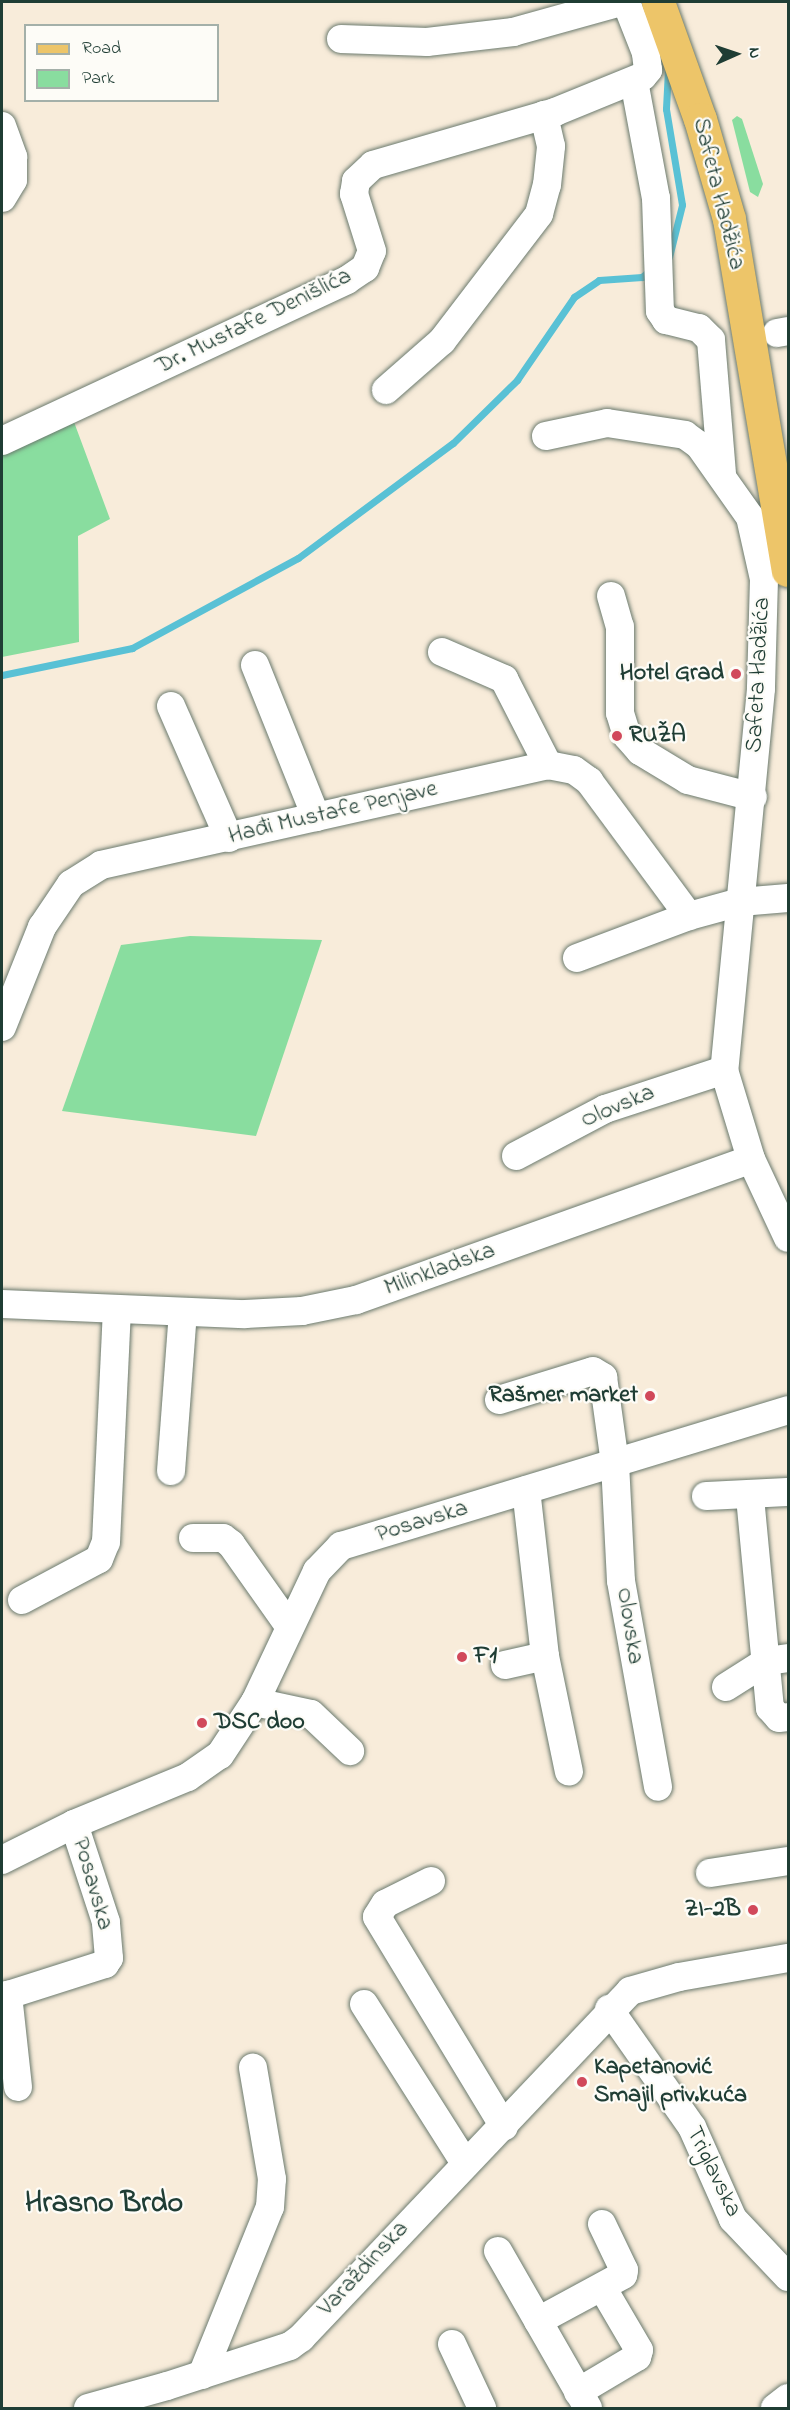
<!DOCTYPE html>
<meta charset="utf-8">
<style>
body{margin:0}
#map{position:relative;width:790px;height:2410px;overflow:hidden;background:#f8ecda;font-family:"Indie Flower",sans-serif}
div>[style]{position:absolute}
.green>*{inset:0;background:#89dd9f}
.stream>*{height:7px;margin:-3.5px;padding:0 3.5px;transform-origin:3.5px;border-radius:3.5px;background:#59c1d5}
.roads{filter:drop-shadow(0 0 2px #6b7a6e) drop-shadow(0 0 2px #6b7a6e)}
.minor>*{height:28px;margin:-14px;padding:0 14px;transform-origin:14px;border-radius:14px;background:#fff}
.major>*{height:33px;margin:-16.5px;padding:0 16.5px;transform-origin:16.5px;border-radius:16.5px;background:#edc569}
.dots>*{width:16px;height:16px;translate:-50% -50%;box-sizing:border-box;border:3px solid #fdfcf7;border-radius:50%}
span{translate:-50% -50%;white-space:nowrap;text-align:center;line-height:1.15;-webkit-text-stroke:4.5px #fdfcf7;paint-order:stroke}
.street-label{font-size:24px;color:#1f3d34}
.poi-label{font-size:24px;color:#1f3d34;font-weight:700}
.right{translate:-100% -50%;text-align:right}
.left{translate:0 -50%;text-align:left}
.district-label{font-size:30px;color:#1f3d34;font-weight:700}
.frame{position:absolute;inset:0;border:3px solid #1f3d34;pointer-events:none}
.legend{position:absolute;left:24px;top:24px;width:195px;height:78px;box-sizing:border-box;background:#fdfcf7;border:2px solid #a4b0a9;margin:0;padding:8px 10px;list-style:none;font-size:18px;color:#1f3d34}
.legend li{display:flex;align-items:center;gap:12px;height:30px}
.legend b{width:30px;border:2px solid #a4b0a9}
.north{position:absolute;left:706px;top:24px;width:60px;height:60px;-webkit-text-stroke:4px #fdfcf7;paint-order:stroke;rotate:87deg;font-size:16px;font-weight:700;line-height:24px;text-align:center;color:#1f3d34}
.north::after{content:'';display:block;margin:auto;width:21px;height:27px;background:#1f3d34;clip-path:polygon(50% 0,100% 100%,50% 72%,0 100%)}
</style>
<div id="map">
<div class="green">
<i style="clip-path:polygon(737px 116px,742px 119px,763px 184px,758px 197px,750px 192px,732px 120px)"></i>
<i style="clip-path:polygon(74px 422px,110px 519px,78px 536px,79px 642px,2px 657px,2px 454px)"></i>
<i style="clip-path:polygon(190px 936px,322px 940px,256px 1136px,62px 1111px,121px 945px)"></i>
</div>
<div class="stream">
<i style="left:668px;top:70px;width:39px;rotate:93deg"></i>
<i style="left:666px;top:109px;width:97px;rotate:80.5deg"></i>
<i style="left:682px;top:205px;width:54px;rotate:104deg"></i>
<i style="left:2px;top:675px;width:133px;rotate:-11.7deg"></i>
<i style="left:132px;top:648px;width:189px;rotate:-28.5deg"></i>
<i style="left:298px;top:558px;width:193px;rotate:-36.6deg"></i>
<i style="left:453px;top:443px;width:90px;rotate:-44.5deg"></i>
<i style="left:517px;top:380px;width:101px;rotate:-55.5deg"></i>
<i style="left:574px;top:297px;width:30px;rotate:-34deg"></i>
<i style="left:599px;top:280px;width:43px;rotate:-4deg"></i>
<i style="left:642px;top:277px;width:11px;rotate:-41deg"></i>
</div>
<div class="roads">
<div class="minor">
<i style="left:341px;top:39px;width:86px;rotate:2deg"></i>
<i style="left:427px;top:42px;width:87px;rotate:-6.6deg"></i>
<i style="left:513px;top:32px;width:112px;rotate:-15.5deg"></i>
<i style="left:634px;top:81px;width:119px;rotate:79.4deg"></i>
<i style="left:656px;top:198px;width:113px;rotate:88deg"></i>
<i style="left:660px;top:311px;width:11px;rotate:56deg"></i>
<i style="left:666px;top:320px;width:34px;rotate:14deg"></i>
<i style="left:699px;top:328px;width:17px;rotate:45deg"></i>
<i style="left:711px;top:340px;width:135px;rotate:85.3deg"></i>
<i style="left:2px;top:126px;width:33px;rotate:70deg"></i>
<i style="left:13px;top:157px;width:23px;rotate:90deg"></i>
<i style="left:13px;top:180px;width:21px;rotate:121deg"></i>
<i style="left:777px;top:333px;width:11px;rotate:-10deg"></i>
<i style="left:386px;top:390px;width:74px;rotate:-41.2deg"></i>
<i style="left:442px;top:341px;width:160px;rotate:-52.6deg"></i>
<i style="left:539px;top:214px;width:30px;rotate:-75deg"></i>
<i style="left:547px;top:185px;width:39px;rotate:-84deg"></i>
<i style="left:551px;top:146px;width:32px;rotate:-103deg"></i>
<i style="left:546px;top:436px;width:62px;rotate:-12deg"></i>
<i style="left:607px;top:423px;width:79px;rotate:8.7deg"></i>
<i style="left:685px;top:435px;width:17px;rotate:36deg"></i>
<i style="left:699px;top:445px;width:88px;rotate:54.7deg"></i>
<i style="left:750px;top:517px;width:64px;rotate:77.3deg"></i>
<i style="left:764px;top:579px;width:110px;rotate:91.6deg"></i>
<i style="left:761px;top:689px;width:383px;rotate:95.5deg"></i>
<i style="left:724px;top:1070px;width:93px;rotate:73.1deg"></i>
<i style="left:751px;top:1159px;width:87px;rotate:64.9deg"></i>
<i style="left:2px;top:441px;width:381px;rotate:-25deg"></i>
<i style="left:347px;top:280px;width:22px;rotate:-34deg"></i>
<i style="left:365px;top:268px;width:18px;rotate:-68deg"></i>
<i style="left:372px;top:251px;width:60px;rotate:-107.5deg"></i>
<i style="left:354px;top:194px;width:13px;rotate:-81deg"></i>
<i style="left:356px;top:181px;width:23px;rotate:-43deg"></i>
<i style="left:373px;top:165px;width:190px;rotate:-16.2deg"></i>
<i style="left:555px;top:112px;width:95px;rotate:-22.2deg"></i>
<i style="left:643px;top:76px;width:8px;rotate:-50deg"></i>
<i style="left:648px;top:70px;width:17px;rotate:-97deg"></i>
<i style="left:646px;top:53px;width:55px;rotate:-111.4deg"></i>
<i style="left:611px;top:596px;width:32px;rotate:74deg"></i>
<i style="left:620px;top:627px;width:86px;rotate:90deg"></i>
<i style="left:620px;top:713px;width:24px;rotate:73deg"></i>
<i style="left:627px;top:736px;width:20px;rotate:49deg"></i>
<i style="left:640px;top:751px;width:56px;rotate:31.1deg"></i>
<i style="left:688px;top:780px;width:67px;rotate:14.7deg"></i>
<i style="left:442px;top:652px;width:68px;rotate:23.5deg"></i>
<i style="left:504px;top:679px;width:97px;rotate:62.9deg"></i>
<i style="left:255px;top:665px;width:164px;rotate:68.1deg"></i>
<i style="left:171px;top:706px;width:144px;rotate:66.3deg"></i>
<i style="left:577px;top:958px;width:120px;rotate:-20.6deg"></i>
<i style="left:689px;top:916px;width:53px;rotate:-15.4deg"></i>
<i style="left:740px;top:902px;width:48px;rotate:-4.8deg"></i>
<i style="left:2px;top:1027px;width:108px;rotate:-68.2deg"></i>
<i style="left:42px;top:927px;width:52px;rotate:-56deg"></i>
<i style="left:71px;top:884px;width:36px;rotate:-32deg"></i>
<i style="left:101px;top:865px;width:458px;rotate:-12.6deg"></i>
<i style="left:548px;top:765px;width:26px;rotate:11deg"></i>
<i style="left:574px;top:770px;width:19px;rotate:36deg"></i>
<i style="left:589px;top:781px;width:168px;rotate:53.5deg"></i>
<i style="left:516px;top:1156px;width:101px;rotate:-27.8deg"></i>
<i style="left:605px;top:1109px;width:125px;rotate:-18.1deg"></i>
<i style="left:2px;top:1304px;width:243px;rotate:2.4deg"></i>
<i style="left:245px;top:1314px;width:57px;rotate:-3deg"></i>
<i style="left:302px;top:1311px;width:55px;rotate:-11.5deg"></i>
<i style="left:356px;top:1300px;width:419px;rotate:-19.6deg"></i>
<i style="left:499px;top:1400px;width:98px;rotate:-17.1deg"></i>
<i style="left:593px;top:1371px;width:12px;rotate:31deg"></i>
<i style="left:603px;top:1377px;width:87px;rotate:82.1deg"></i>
<i style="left:615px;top:1463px;width:118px;rotate:87.1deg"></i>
<i style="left:621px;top:1581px;width:209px;rotate:79.8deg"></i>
<i style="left:171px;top:1471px;width:158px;rotate:-85.7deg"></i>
<i style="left:706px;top:1496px;width:82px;rotate:-2.8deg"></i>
<i style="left:750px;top:1497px;width:212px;rotate:84.6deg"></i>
<i style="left:770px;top:1708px;width:13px;rotate:48deg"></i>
<i style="left:779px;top:1718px;width:9px;rotate:-6deg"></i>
<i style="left:193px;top:1538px;width:30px"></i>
<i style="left:223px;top:1538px;width:10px;rotate:37deg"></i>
<i style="left:231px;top:1544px;width:100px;rotate:54.7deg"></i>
<i style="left:22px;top:1600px;width:87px;rotate:-28deg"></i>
<i style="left:99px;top:1559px;width:18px;rotate:-68deg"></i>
<i style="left:106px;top:1542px;width:231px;rotate:-87.3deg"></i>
<i style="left:545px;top:1656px;width:118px;rotate:78.3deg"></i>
<i style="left:505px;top:1665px;width:41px;rotate:-12.7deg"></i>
<i style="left:545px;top:1656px;width:167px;rotate:-96.5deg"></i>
<i style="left:726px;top:1687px;width:49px;rotate:-32.4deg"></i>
<i style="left:767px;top:1661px;width:21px;rotate:-8deg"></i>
<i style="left:255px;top:1702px;width:57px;rotate:12.1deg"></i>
<i style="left:311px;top:1714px;width:54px;rotate:43.5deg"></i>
<i style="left:2px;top:1860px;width:80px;rotate:-26.6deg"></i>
<i style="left:74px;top:1824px;width:123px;rotate:-22.4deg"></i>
<i style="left:188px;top:1777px;width:39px;rotate:-35deg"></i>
<i style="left:220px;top:1755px;width:64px;rotate:-56.6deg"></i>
<i style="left:255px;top:1702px;width:145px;rotate:-64.7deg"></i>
<i style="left:317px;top:1571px;width:35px;rotate:-46deg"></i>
<i style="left:341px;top:1546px;width:467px;rotate:-16.9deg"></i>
<i style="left:710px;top:1873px;width:79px;rotate:-8.7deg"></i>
<i style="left:431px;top:1881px;width:51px;rotate:153.4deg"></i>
<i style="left:385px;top:1904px;width:15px;rotate:122deg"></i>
<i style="left:377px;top:1917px;width:245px;rotate:58.8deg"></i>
<i style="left:364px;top:2004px;width:188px;rotate:57.6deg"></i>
<i style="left:609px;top:2009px;width:144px;rotate:54.9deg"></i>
<i style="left:692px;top:2127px;width:101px;rotate:66deg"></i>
<i style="left:733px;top:2219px;width:80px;rotate:46.5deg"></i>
<i style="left:18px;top:2087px;width:93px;rotate:-96.2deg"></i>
<i style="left:8px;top:1995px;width:102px;rotate:-17.7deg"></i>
<i style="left:105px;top:1964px;width:7px;rotate:-56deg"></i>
<i style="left:109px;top:1958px;width:36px;rotate:-95deg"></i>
<i style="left:106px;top:1922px;width:103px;rotate:-108.1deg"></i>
<i style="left:498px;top:2251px;width:181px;rotate:60.2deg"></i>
<i style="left:538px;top:2321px;width:97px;rotate:-28.4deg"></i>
<i style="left:623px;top:2275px;width:5px;rotate:-79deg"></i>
<i style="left:624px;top:2270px;width:51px;rotate:-115.6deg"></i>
<i style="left:452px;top:2344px;width:71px;rotate:64.9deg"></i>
<i style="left:202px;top:2375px;width:181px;rotate:-68deg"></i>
<i style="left:270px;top:2207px;width:28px;rotate:-86deg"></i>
<i style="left:272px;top:2179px;width:113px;rotate:-99.7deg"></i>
<i style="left:578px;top:2392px;width:69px;rotate:-30.7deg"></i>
<i style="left:637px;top:2357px;width:7px;rotate:-74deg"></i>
<i style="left:639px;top:2350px;width:73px;rotate:-120.4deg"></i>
<i style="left:88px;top:2408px;width:82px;rotate:-15.6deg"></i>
<i style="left:167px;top:2386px;width:129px;rotate:-18deg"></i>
<i style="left:290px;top:2346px;width:14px;rotate:-36deg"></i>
<i style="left:301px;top:2338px;width:478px;rotate:-46.5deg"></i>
<i style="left:630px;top:1991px;width:51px;rotate:-15.9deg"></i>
<i style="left:679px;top:1977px;width:111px;rotate:-9.9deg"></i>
<i style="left:775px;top:2408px;width:16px;rotate:-38deg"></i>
</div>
<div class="major">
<i style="left:658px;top:2px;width:124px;rotate:70.3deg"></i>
<i style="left:700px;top:119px;width:104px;rotate:73.8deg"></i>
<i style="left:729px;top:219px;width:356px;rotate:80.5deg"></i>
</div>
</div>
<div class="dots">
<i style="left:736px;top:674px;background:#d1495b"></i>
<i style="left:617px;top:736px;background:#d1495b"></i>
<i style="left:650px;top:1396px;background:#d1495b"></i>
<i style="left:462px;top:1657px;background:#d1495b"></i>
<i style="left:202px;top:1723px;background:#d1495b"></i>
<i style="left:753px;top:1910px;background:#d1495b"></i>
<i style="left:582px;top:2082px;background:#d1495b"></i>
</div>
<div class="street-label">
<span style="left:718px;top:194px;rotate:76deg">Safeta Hadžića</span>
<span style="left:254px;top:322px;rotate:-26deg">Dr. Mustafe Denišlića</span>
<span style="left:759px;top:675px;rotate:-87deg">Safeta Hadžića</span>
<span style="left:333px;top:813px;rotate:-13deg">Hađi Mustafe Penjave</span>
<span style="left:618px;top:1107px;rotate:-23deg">Olovska</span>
<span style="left:440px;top:1270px;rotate:-20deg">Milinkladska</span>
<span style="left:422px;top:1522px;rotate:-17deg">Posavska</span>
<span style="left:629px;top:1626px;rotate:81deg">Olovska</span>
<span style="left:92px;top:1884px;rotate:74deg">Posavska</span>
<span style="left:713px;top:2172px;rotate:64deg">Triglavska</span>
<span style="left:364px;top:2269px;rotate:-47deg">Varaždinska</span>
</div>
<div class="poi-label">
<span class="right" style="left:724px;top:674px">Hotel Grad</span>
<span class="left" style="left:629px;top:736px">RUŽA</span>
<span class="right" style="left:638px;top:1396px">Rašmer market</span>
<span class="left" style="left:474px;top:1657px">F1</span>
<span class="left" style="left:214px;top:1723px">DSC doo</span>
<span class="right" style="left:741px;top:1910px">ZI-2B</span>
<span class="left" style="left:594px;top:2082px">Kapetanović<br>Smajil priv.kuća</span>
</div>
<div class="district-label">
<span style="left:104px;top:2204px">Hrasno Brdo</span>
</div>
<div class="frame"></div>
<ul class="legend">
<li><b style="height:8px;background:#edc569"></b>Road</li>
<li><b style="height:16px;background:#89dd9f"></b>Park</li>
</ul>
<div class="north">N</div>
</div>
